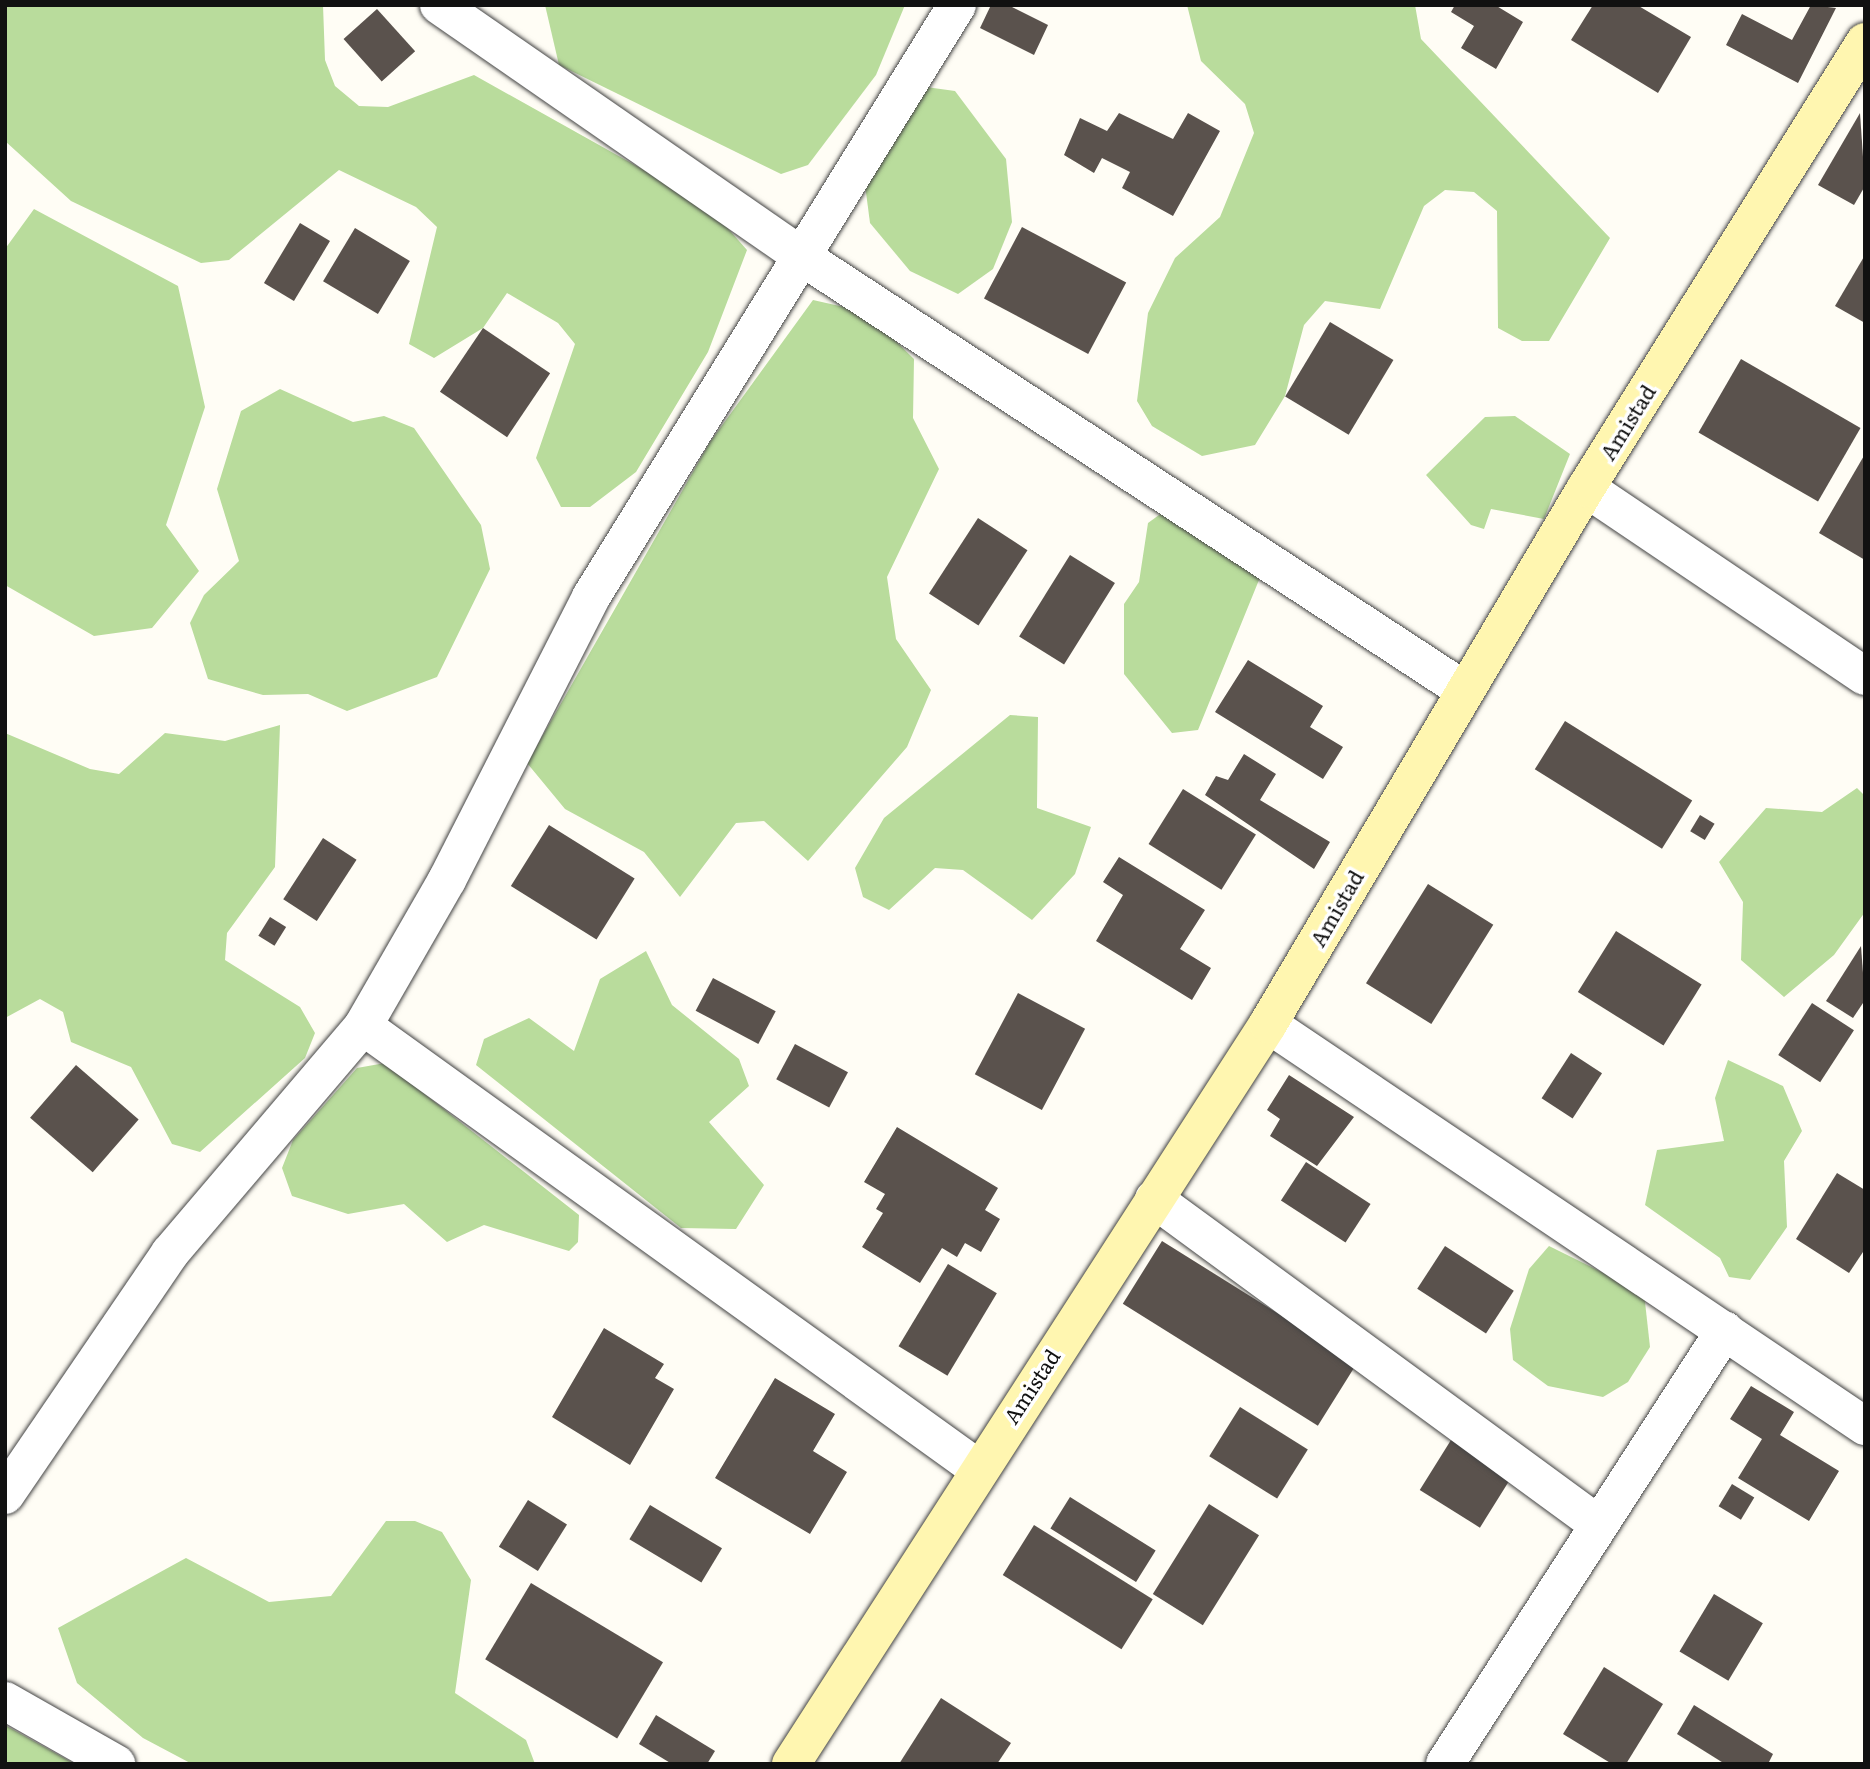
<!DOCTYPE html>
<style>
body{margin:0}
#map{position:relative;width:1870px;height:1769px;overflow:hidden;background:#fffdf5;font-family:Literata,serif}
div>[style]{position:absolute}
.forest>*{inset:0;background:#b9dc9c}
.building>*{inset:0;background:#5a524d;transform-origin:0 0}
.roads{filter:drop-shadow(0 0 2px #444) drop-shadow(0 0 2px #444)}
.street>*{height:38px;margin:-19px;padding:0 19px;transform-origin:19px;border-radius:19px;background:#fff}
.secondary>*{height:38px;margin:-19px;padding:0 19px;transform-origin:19px;border-radius:19px;background:#fff6b0}
span{translate:-50% -50%;white-space:nowrap;text-align:center;line-height:1.15;-webkit-text-stroke:7px #fff;paint-order:stroke}
.street-label{font-size:21px;color:#111}
.frame{position:absolute;inset:0;border:7px solid #111;pointer-events:none}
</style>
<div id="map">
<div class="forest">
<i style="clip-path:polygon(5px 5px,323px 5px,325px 60px,335px 86px,359px 106px,388px 107px,474px 75px,708px 206px,747px 250px,708px 352px,636px 472px,590px 507px,561px 507px,536px 458px,575px 344px,558px 323px,507px 293px,483px 328px,434px 358px,409px 344px,437px 227px,416px 207px,339px 170px,229px 260px,201px 263px,71px 201px,5px 141px)"></i>
<i style="clip-path:polygon(545px 5px,905px 5px,876px 75px,808px 165px,781px 174px,559px 65px)"></i>
<i style="clip-path:polygon(1187px 5px,1415px 5px,1421px 39px,1610px 238px,1549px 341px,1522px 341px,1498px 328px,1497px 211px,1474px 192px,1445px 190px,1424px 206px,1380px 309px,1325px 301px,1304px 325px,1285px 396px,1255px 445px,1202px 456px,1152px 426px,1137px 401px,1148px 313px,1175px 258px,1220px 217px,1254px 133px,1245px 104px,1201px 61px)"></i>
<i style="clip-path:polygon(926px 87px,955px 91px,1006px 159px,1012px 222px,993px 269px,958px 294px,910px 271px,870px 223px,864px 177px)"></i>
<i style="clip-path:polygon(34px 209px,178px 286px,205px 407px,166px 525px,199px 571px,152px 628px,94px 636px,5px 585px,5px 249px)"></i>
<i style="clip-path:polygon(813px 300px,866px 312px,914px 359px,913px 418px,939px 469px,887px 577px,896px 639px,931px 690px,907px 747px,808px 861px,764px 821px,736px 823px,680px 897px,644px 852px,565px 809px,527px 763px,710px 442px)"></i>
<i style="clip-path:polygon(280px 389px,353px 422px,384px 416px,414px 428px,481px 525px,490px 569px,437px 677px,347px 711px,308px 694px,263px 695px,208px 679px,190px 623px,204px 595px,239px 561px,217px 489px,241px 411px)"></i>
<i style="clip-path:polygon(1515px 416px,1570px 454px,1544px 519px,1491px 509px,1484px 529px,1471px 525px,1426px 475px,1485px 417px)"></i>
<i style="clip-path:polygon(1181px 499px,1261px 575px,1198px 730px,1172px 733px,1124px 674px,1124px 604px,1139px 582px,1148px 523px)"></i>
<i style="clip-path:polygon(1010px 715px,1038px 717px,1037px 808px,1091px 827px,1075px 874px,1032px 920px,963px 870px,935px 868px,889px 910px,863px 897px,855px 868px,884px 818px)"></i>
<i style="clip-path:polygon(280px 725px,275px 867px,227px 933px,225px 960px,300px 1007px,315px 1033px,305px 1058px,200px 1152px,172px 1144px,131px 1067px,71px 1042px,63px 1012px,40px 999px,5px 1018px,5px 733px,90px 769px,119px 774px,165px 733px,225px 741px)"></i>
<i style="clip-path:polygon(1857px 788px,1865px 796px,1865px 912px,1834px 955px,1784px 997px,1741px 960px,1743px 902px,1719px 862px,1766px 808px,1822px 812px)"></i>
<i style="clip-path:polygon(646px 951px,672px 1005px,739px 1059px,749px 1086px,709px 1122px,764px 1185px,736px 1229px,681px 1228px,476px 1065px,484px 1039px,529px 1018px,574px 1051px,600px 979px)"></i>
<i style="clip-path:polygon(1728px 1060px,1783px 1086px,1802px 1131px,1784px 1161px,1787px 1227px,1750px 1280px,1729px 1277px,1720px 1258px,1645px 1205px,1657px 1150px,1724px 1141px,1715px 1098px)"></i>
<i style="clip-path:polygon(385px 1063px,579px 1215px,578px 1242px,569px 1251px,484px 1225px,447px 1242px,404px 1204px,348px 1214px,292px 1196px,282px 1168px,293px 1140px,357px 1068px)"></i>
<i style="clip-path:polygon(1549px 1246px,1644px 1293px,1650px 1347px,1628px 1382px,1603px 1397px,1548px 1386px,1513px 1360px,1510px 1329px,1529px 1269px)"></i>
<i style="clip-path:polygon(386px 1521px,415px 1521px,442px 1532px,471px 1580px,455px 1693px,526px 1740px,535px 1764px,192px 1764px,143px 1738px,77px 1683px,58px 1628px,186px 1558px,269px 1602px,331px 1596px)"></i>
<i style="clip-path:polygon(5px 1725px,75px 1764px,5px 1764px)"></i>
</div>
<div class="building">
<i style="clip-path:polygon(991px 5px,1008px 5px,1048px 25px,1034px 55px,980px 28px)"></i>
<i style="clip-path:polygon(1455px 5px,1495px 5px,1523px 22px,1496px 69px,1461px 48px,1474px 26px,1451px 12px)"></i>
<i style="clip-path:polygon(1593px 5px,1637px 5px,1691px 37px,1658px 93px,1571px 40px)"></i>
<i style="clip-path:polygon(1811px 5px,1836px 8px,1798px 83px,1726px 45px,1742px 14px,1792px 40px)"></i>
<i style="left:377px;top:9px;width:57px;height:45px;rotate:48deg"></i>
<i style="clip-path:polygon(1119px 113px,1173px 139px,1188px 113px,1220px 131px,1173px 216px,1122px 188px,1130px 172px,1102px 158px,1094px 173px,1064px 155px,1080px 118px,1107px 131px)"></i>
<i style="clip-path:polygon(1860px 113px,1865px 186px,1854px 205px,1818px 185px)"></i>
<i style="left:300px;top:223px;width:35px;height:70px;rotate:31deg"></i>
<i style="left:1022px;top:227px;width:118px;height:81px;rotate:28deg"></i>
<i style="left:355px;top:228px;width:64px;height:62px;rotate:31deg"></i>
<i style="clip-path:polygon(1865px 255px,1865px 323px,1835px 306px)"></i>
<i style="left:1330px;top:322px;width:74px;height:87px;rotate:31deg"></i>
<i style="left:483px;top:328px;width:81px;height:77px;rotate:34deg"></i>
<i style="left:1741px;top:359px;width:138px;height:85px;rotate:30deg"></i>
<i style="clip-path:polygon(1865px 454px,1865px 560px,1819px 533px)"></i>
<i style="left:978px;top:518px;width:59px;height:90px;rotate:33deg"></i>
<i style="left:1070px;top:555px;width:53px;height:96px;rotate:32deg"></i>
<i style="clip-path:polygon(1248px 660px,1323px 706px,1310px 727px,1343px 747px,1323px 779px,1215px 712px)"></i>
<i style="left:1565px;top:721px;width:150px;height:57px;rotate:32deg"></i>
<i style="clip-path:polygon(1244px 754px,1276px 774px,1260px 800px,1330px 842px,1314px 869px,1205px 795px,1216px 776px,1228px 780px)"></i>
<i style="left:1183px;top:789px;width:86px;height:65px;rotate:32deg"></i>
<i style="left:1700px;top:815px;width:17px;height:19px;rotate:31deg"></i>
<i style="left:549px;top:825px;width:101px;height:72px;rotate:32deg"></i>
<i style="left:323px;top:838px;width:40px;height:73px;rotate:33deg"></i>
<i style="clip-path:polygon(1119px 857px,1205px 910px,1180px 949px,1211px 968px,1192px 1000px,1096px 941px,1123px 895px,1103px 882px)"></i>
<i style="left:1428px;top:884px;width:77px;height:117px;rotate:32deg"></i>
<i style="left:270px;top:917px;width:19px;height:22px;rotate:32deg"></i>
<i style="left:1616px;top:931px;width:101px;height:72px;rotate:32deg"></i>
<i style="clip-path:polygon(1861px 946px,1865px 1000px,1853px 1018px,1826px 1001px)"></i>
<i style="left:713px;top:978px;width:71px;height:37px;rotate:28deg"></i>
<i style="left:1018px;top:993px;width:76px;height:92px;rotate:28deg"></i>
<i style="left:1812px;top:1003px;width:50px;height:62px;rotate:33deg"></i>
<i style="left:795px;top:1044px;width:60px;height:40px;rotate:28deg"></i>
<i style="left:1571px;top:1053px;width:37px;height:54px;rotate:33deg"></i>
<i style="left:76px;top:1065px;width:83px;height:70px;rotate:41deg"></i>
<i style="clip-path:polygon(1289px 1075px,1354px 1117px,1317px 1166px,1270px 1136px,1280px 1119px,1267px 1110px)"></i>
<i style="clip-path:polygon(897px 1127px,998px 1188px,985px 1210px,1000px 1219px,981px 1252px,965px 1243px,957px 1257px,942px 1248px,920px 1283px,862px 1247px,883px 1213px,876px 1209px,885px 1194px,864px 1182px)"></i>
<i style="left:1306px;top:1162px;width:77px;height:46px;rotate:33deg"></i>
<i style="clip-path:polygon(1837px 1173px,1865px 1190px,1865px 1249px,1849px 1273px,1796px 1239px)"></i>
<i style="left:1162px;top:1241px;width:230px;height:74px;rotate:32deg"></i>
<i style="left:1445px;top:1246px;width:82px;height:51px;rotate:33deg"></i>
<i style="left:948px;top:1264px;width:57px;height:96px;rotate:31deg"></i>
<i style="clip-path:polygon(604px 1328px,664px 1364px,655px 1378px,674px 1389px,630px 1465px,552px 1417px)"></i>
<i style="clip-path:polygon(775px 1378px,835px 1414px,813px 1451px,847px 1472px,810px 1534px,715px 1478px)"></i>
<i style="clip-path:polygon(1751px 1386px,1794px 1412px,1780px 1435px,1839px 1471px,1809px 1521px,1738px 1478px,1762px 1439px,1730px 1419px)"></i>
<i style="left:1240px;top:1407px;width:80px;height:58px;rotate:32deg"></i>
<i style="left:1451px;top:1440px;width:71px;height:59px;rotate:32deg"></i>
<i style="left:1732px;top:1484px;width:26px;height:26px;rotate:31deg"></i>
<i style="left:1070px;top:1497px;width:101px;height:37px;rotate:32deg"></i>
<i style="left:528px;top:1500px;width:46px;height:55px;rotate:32deg"></i>
<i style="left:1209px;top:1504px;width:59px;height:106px;rotate:32deg"></i>
<i style="left:650px;top:1505px;width:84px;height:40px;rotate:31deg"></i>
<i style="left:1034px;top:1525px;width:140px;height:59px;rotate:32deg"></i>
<i style="left:531px;top:1583px;width:154px;height:89px;rotate:31deg"></i>
<i style="left:1714px;top:1594px;width:57px;height:67px;rotate:31deg"></i>
<i style="clip-path:polygon(1604px 1667px,1663px 1704px,1626px 1764px,1612px 1764px,1563px 1734px)"></i>
<i style="clip-path:polygon(941px 1698px,1011px 1743px,997px 1764px,899px 1764px)"></i>
<i style="clip-path:polygon(1694px 1705px,1773px 1754px,1768px 1764px,1725px 1764px,1677px 1734px)"></i>
<i style="clip-path:polygon(656px 1715px,715px 1751px,707px 1764px,672px 1764px,639px 1744px)"></i>
</div>
<div class="roads">
<div class="street">
<i style="left:439px;top:5px;width:444px;rotate:34.7deg"></i>
<i style="left:804px;top:258px;width:789px;rotate:33.21deg"></i>
<i style="left:1586px;top:488px;width:336px;rotate:34deg"></i>
<i style="left:1268px;top:1024px;width:720px;rotate:33.96deg"></i>
<i style="left:363px;top:1026px;width:757px;rotate:35.75deg"></i>
<i style="left:1154px;top:1199px;width:547px;rotate:36.22deg"></i>
<i style="left:5px;top:1495px;width:293px;rotate:-55.7deg"></i>
<i style="left:170px;top:1253px;width:298px;rotate:-49.6deg"></i>
<i style="left:363px;top:1026px;width:168px;rotate:-60.1deg"></i>
<i style="left:447px;top:880px;width:318px;rotate:-63deg"></i>
<i style="left:591px;top:597px;width:696px;rotate:-58.27deg"></i>
<i style="left:5px;top:1701px;width:128px;rotate:29.6deg"></i>
<i style="left:1445px;top:1764px;width:516px;rotate:-57.17deg"></i>
</div>
<div class="secondary">
<i style="left:791px;top:1764px;width:880px;rotate:-57.19deg"></i>
<i style="left:1268px;top:1024px;width:623px;rotate:-59.32deg"></i>
<i style="left:1586px;top:488px;width:526px;rotate:-57.97deg"></i>
</div>
</div>
<div class="street-label">
<span style="left:1627px;top:422px;rotate:-58deg">Amistad</span>
<span style="left:1336px;top:908px;rotate:-60deg">Amistad</span>
<span style="left:1031px;top:1386px;rotate:-57deg">Amistad</span>
</div>
<div class="frame"></div>
</div>
